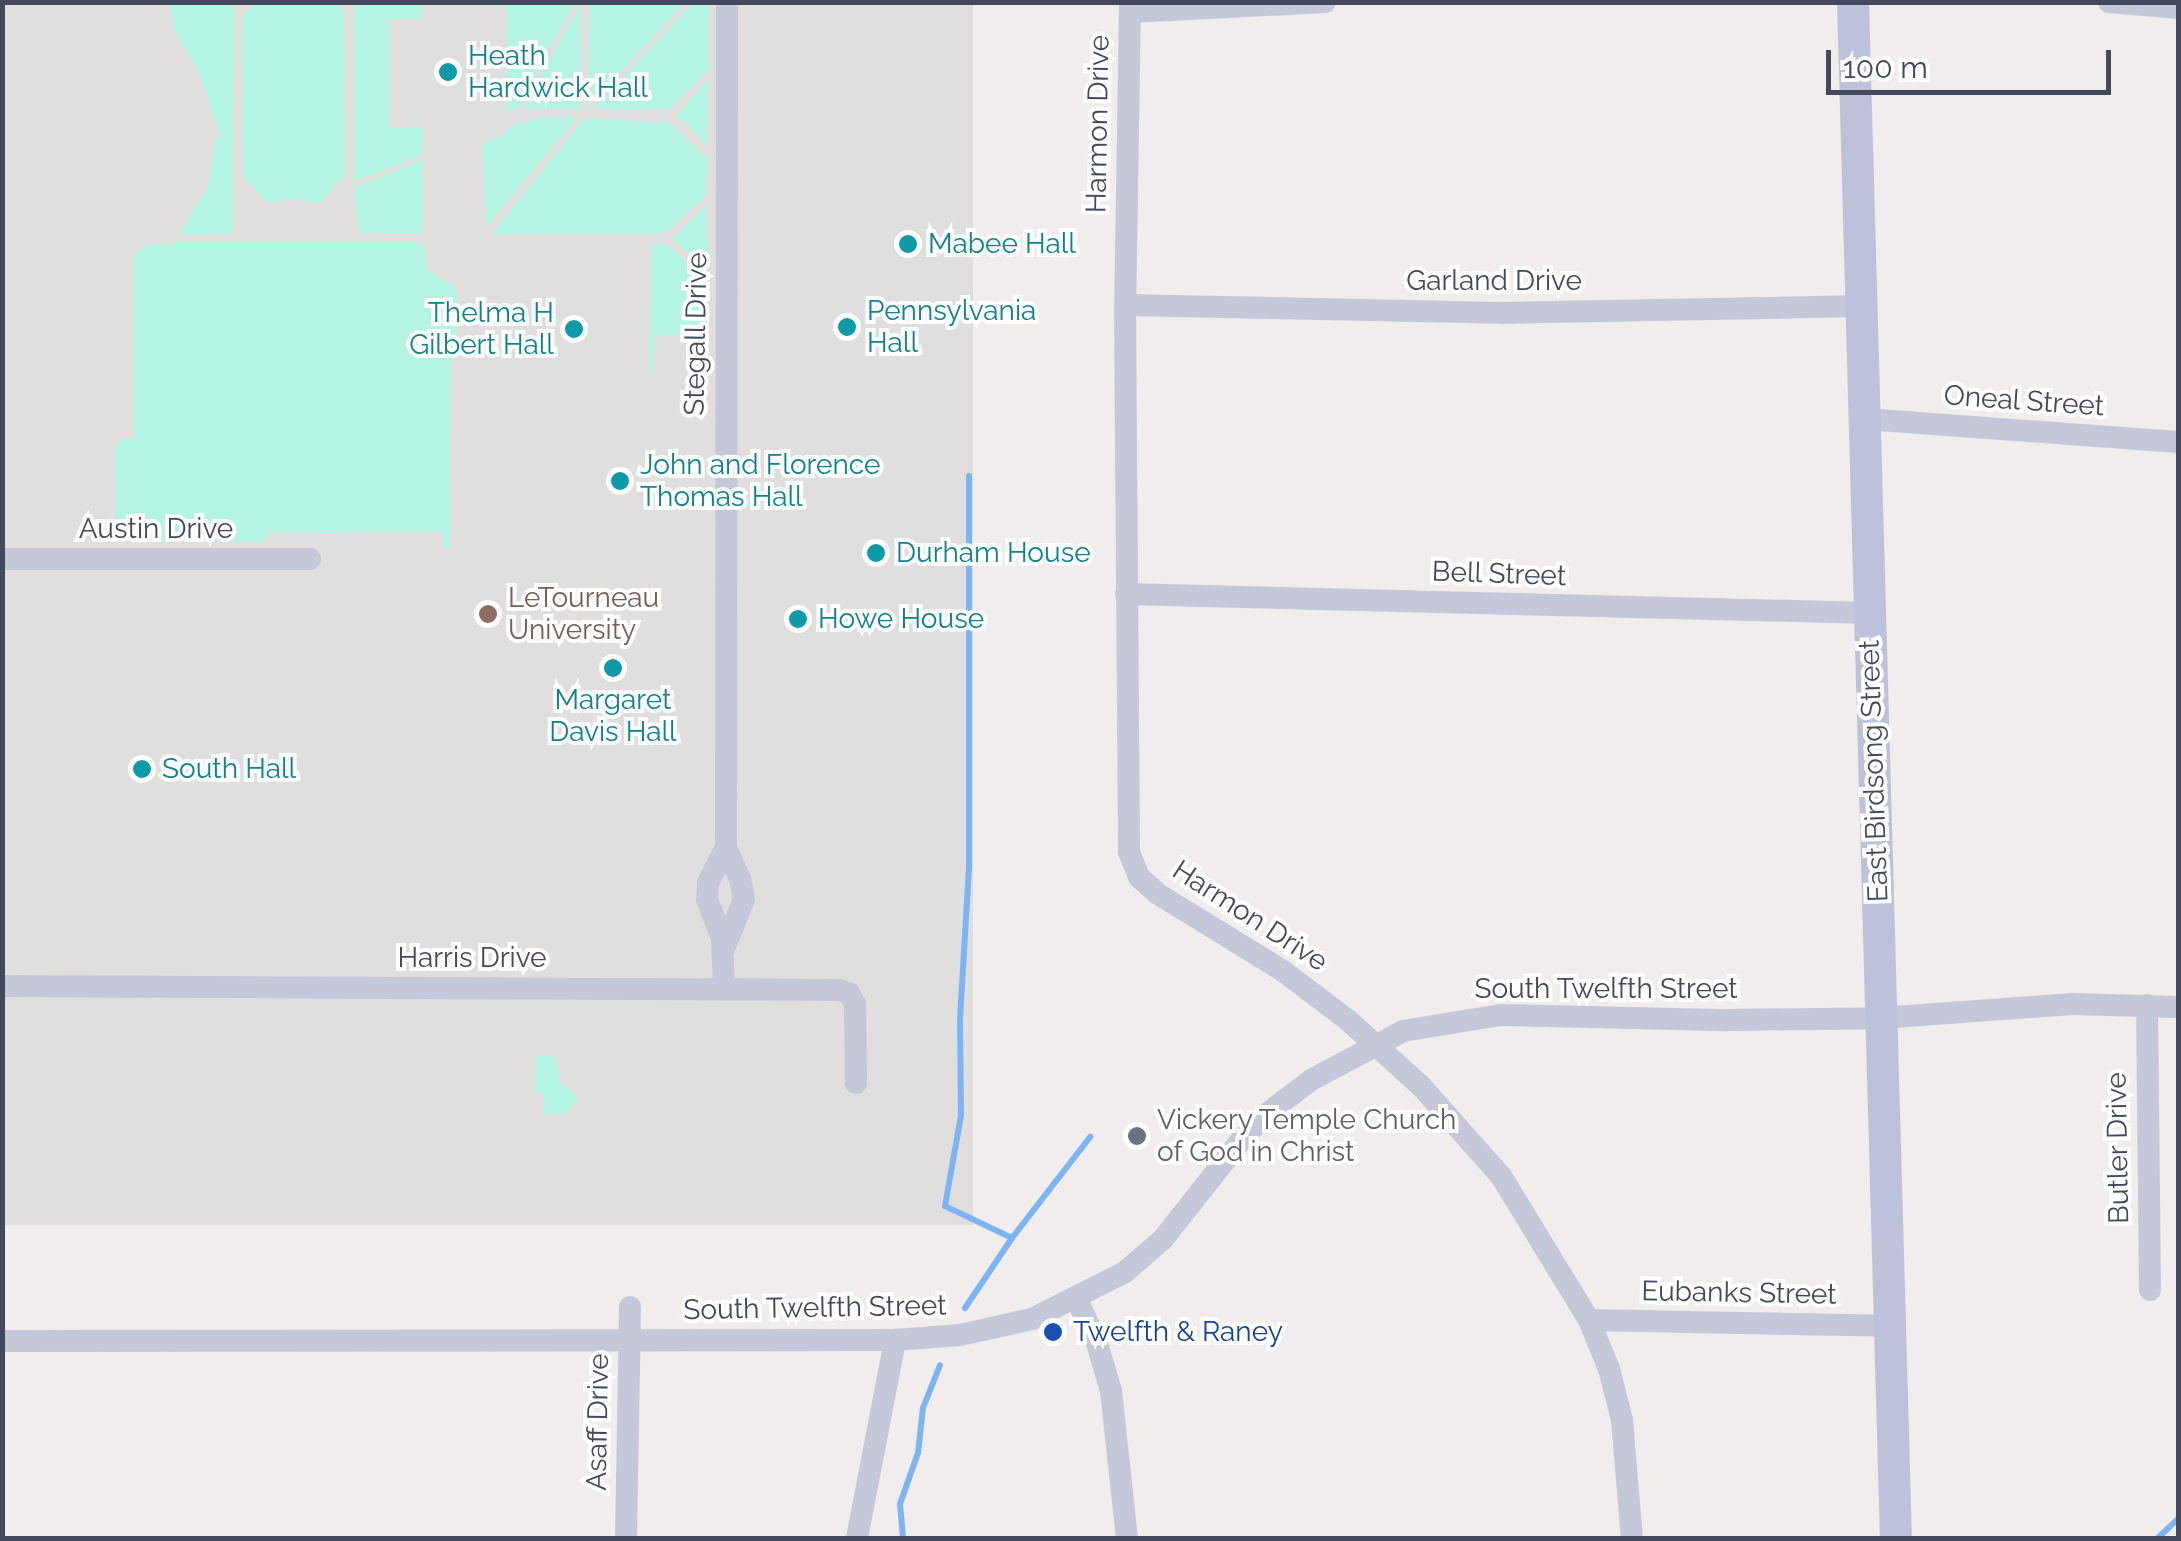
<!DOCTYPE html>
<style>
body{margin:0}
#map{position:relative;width:2181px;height:1541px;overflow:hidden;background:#f0edec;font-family:Raleway,sans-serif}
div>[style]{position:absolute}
.education>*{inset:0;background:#e1dede;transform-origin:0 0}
.green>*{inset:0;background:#b4f4e2}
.stream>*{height:6px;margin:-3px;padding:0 3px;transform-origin:3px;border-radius:3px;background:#7cb4f6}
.street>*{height:22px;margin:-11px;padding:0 11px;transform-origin:11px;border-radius:11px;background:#c4c8d9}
.secondary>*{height:32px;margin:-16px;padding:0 16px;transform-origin:16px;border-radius:16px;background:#bdc1d9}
.dots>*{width:28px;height:28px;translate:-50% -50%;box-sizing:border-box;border:5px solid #fff;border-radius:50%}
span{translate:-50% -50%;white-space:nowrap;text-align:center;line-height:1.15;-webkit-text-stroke:8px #fff;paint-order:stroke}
.culture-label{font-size:28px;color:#0d838f}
.left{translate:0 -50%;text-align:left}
.right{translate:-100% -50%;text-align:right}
.street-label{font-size:28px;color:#43485c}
.education-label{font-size:28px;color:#785e54}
.worship-label{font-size:28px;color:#5b616d}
.transit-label{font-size:28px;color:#164399}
.frame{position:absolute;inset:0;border:5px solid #43485c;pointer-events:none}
.scale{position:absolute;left:1826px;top:50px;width:285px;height:45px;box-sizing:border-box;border:5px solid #43485c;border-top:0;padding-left:12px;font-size:30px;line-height:35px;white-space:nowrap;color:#43485c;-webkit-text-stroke:8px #fff;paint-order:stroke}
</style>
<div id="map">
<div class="education">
<i style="left:3px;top:3px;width:970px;height:1222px"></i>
</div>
<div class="green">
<i style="clip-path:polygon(485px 2px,574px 3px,518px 110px,507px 110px,506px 6px,485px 6px)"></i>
<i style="clip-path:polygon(169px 3px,234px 3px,233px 228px,229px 234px,184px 235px,181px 230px,208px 186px,215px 139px,220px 135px,198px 70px,174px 30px)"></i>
<i style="clip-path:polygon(253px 3px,337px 3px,344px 11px,345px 175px,319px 203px,292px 199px,268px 203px,243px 177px,242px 18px)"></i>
<i style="clip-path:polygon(354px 3px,422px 3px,422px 19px,389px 19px,389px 128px,423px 127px,423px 154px,354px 182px)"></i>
<i style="clip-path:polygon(580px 3px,582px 109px,525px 109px)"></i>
<i style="clip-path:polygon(589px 3px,685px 3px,589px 106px)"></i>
<i style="clip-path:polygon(693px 3px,709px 3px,709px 70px,669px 110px,593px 109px)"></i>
<i style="clip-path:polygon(706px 81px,709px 81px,707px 145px,677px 115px)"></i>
<i style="clip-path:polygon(578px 117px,486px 227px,482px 143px,502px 136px,516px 123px,530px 122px,531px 118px)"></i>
<i style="clip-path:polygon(585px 118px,669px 123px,708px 159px,705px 197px,665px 233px,492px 234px)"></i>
<i style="clip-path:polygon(423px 159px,423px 233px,359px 233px,354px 188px)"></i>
<i style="clip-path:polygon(707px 205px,708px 272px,672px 239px)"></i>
<i style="clip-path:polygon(423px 244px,429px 272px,455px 287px,457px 295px,455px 355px,451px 355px,450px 547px,443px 548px,441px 532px,267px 533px,266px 542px,116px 540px,115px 447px,122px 440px,134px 439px,134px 257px,140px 248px,152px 244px)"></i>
<i style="clip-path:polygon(651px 244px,666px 244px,707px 281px,709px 333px,693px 361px,692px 335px,655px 335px,653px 373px,649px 373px)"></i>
<i style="clip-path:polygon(536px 1055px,552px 1055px,559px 1066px,559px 1082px,576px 1095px,577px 1102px,564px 1114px,543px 1114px,544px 1093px,535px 1093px)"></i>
</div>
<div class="stream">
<i style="left:1012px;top:1238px;width:128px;rotate:-52.3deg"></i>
<i style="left:965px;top:1308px;width:84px;rotate:-56.1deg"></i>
<i style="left:1012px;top:1238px;width:74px;rotate:-154.5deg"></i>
<i style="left:945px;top:1206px;width:92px;rotate:-80deg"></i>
<i style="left:961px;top:1115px;width:96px;rotate:-90.6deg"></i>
<i style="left:960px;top:1019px;width:150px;rotate:-86.6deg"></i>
<i style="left:969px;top:869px;width:393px;rotate:-90deg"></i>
<i style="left:903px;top:1538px;width:34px;rotate:-95deg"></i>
<i style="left:900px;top:1504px;width:54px;rotate:-70.6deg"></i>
<i style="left:918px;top:1453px;width:45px;rotate:-83.7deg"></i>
<i style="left:923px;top:1408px;width:46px;rotate:-68.4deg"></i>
<i style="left:2158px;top:1538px;width:28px;rotate:-44deg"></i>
</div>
<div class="street">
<i style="left:1130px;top:2px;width:303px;rotate:90.9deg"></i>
<i style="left:1125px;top:305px;width:547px;rotate:89.58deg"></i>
<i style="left:1129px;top:852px;width:27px;rotate:68deg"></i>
<i style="left:1139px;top:877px;width:25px;rotate:42deg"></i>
<i style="left:1158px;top:894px;width:147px;rotate:31.6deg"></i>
<i style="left:1283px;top:971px;width:83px;rotate:37.1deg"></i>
<i style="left:1349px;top:1021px;width:97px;rotate:42.1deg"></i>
<i style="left:1421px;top:1086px;width:120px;rotate:48.4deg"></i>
<i style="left:1501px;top:1176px;width:169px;rotate:58.6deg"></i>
<i style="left:1589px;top:1320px;width:53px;rotate:67.8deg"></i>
<i style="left:1609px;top:1369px;width:53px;rotate:75.7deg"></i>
<i style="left:1622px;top:1420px;width:118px;rotate:85.2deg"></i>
<i style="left:2109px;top:2px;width:69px;rotate:5deg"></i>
<i style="left:1130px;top:12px;width:195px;rotate:-2.9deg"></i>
<i style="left:1125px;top:305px;width:376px;rotate:1.2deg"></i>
<i style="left:1501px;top:313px;width:361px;rotate:-1.1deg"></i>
<i style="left:1865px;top:419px;width:314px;rotate:4.2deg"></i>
<i style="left:2px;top:559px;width:308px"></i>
<i style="left:1126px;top:594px;width:743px;rotate:1.46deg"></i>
<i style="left:724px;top:949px;width:54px;rotate:-68.2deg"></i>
<i style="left:744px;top:899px;width:20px;rotate:-101deg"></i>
<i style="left:740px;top:879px;width:35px;rotate:-114deg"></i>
<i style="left:726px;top:847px;width:845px;rotate:-89.93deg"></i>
<i style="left:2px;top:986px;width:837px;rotate:0.27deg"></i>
<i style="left:839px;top:990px;width:10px;rotate:17deg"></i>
<i style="left:849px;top:993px;width:13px;rotate:61deg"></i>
<i style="left:855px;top:1004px;width:79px;rotate:89.3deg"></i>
<i style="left:724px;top:988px;width:49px;rotate:-92.3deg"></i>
<i style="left:722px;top:939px;width:43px;rotate:-110.6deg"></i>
<i style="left:707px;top:899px;width:16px;rotate:-86deg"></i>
<i style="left:708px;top:883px;width:40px;rotate:-63.4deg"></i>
<i style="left:2147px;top:1005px;width:285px;rotate:89.4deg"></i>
<i style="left:1077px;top:1300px;width:44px;rotate:64.6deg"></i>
<i style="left:1096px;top:1340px;width:53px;rotate:73.6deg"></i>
<i style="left:1111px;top:1391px;width:148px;rotate:83.8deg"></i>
<i style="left:1589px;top:1320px;width:299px;rotate:1.1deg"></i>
<i style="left:2px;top:1341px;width:893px;rotate:-0.06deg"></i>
<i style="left:895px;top:1340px;width:65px;rotate:-4.4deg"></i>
<i style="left:960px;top:1335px;width:74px;rotate:-12.5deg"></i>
<i style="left:1032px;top:1319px;width:104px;rotate:-26.8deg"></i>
<i style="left:1125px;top:1272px;width:50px;rotate:-41deg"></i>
<i style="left:1163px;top:1239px;width:127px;rotate:-51.7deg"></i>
<i style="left:1242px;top:1139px;width:37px;rotate:-45deg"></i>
<i style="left:1268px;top:1113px;width:54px;rotate:-37.5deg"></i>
<i style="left:1311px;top:1080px;width:104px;rotate:-28deg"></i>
<i style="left:1403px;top:1031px;width:99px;rotate:-9.3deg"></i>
<i style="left:1501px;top:1015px;width:227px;rotate:1.3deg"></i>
<i style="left:1728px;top:1020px;width:153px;rotate:-0.7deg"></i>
<i style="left:1881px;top:1018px;width:192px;rotate:-4.2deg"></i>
<i style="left:2072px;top:1004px;width:106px;rotate:1.6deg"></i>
<i style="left:626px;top:1538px;width:231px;rotate:-89deg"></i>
<i style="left:857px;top:1538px;width:202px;rotate:-79.1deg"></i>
</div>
<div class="secondary">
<i style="left:1853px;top:2px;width:1537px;rotate:88.4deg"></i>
</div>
<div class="dots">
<i style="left:448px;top:72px;background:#0f9aa8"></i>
<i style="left:908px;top:244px;background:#0f9aa8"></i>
<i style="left:847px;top:327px;background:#0f9aa8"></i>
<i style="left:574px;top:329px;background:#0f9aa8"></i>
<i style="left:620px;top:481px;background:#0f9aa8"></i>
<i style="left:876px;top:553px;background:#0f9aa8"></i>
<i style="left:488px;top:614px;background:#8d6e63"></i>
<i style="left:798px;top:619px;background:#0f9aa8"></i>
<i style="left:613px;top:668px;background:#0f9aa8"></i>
<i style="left:142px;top:769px;background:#0f9aa8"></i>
<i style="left:1137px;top:1136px;background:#6b7280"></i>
<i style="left:1053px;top:1332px;background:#1a4fb4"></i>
</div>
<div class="culture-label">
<span class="left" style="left:468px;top:72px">Heath<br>Hardwick Hall</span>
<span class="left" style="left:928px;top:244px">Mabee Hall</span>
<span class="left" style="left:867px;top:327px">Pennsylvania<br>Hall</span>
<span class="right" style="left:554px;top:329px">Thelma H<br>Gilbert Hall</span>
<span class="left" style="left:640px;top:481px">John and Florence<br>Thomas Hall</span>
<span class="left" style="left:896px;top:553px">Durham House</span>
<span class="left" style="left:818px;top:619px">Howe House</span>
<span style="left:613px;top:716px">Margaret<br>Davis Hall</span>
<span class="left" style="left:162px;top:769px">South Hall</span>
</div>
<div class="street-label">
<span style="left:1098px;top:124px;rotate:-89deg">Harmon Drive</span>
<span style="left:1494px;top:281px">Garland Drive</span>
<span style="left:696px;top:334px;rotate:-89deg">Stegall Drive</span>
<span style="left:2024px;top:401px;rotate:4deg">Oneal Street</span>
<span style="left:156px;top:529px">Austin Drive</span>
<span style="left:1499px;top:574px;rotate:2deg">Bell Street</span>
<span style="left:1874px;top:771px;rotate:-92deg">East Birdsong Street</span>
<span style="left:1250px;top:916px;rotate:33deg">Harmon Drive</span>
<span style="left:472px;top:958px">Harris Drive</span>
<span style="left:1606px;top:989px">South Twelfth Street</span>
<span style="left:2118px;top:1148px;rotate:-91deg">Butler Drive</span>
<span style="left:1739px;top:1293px;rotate:1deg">Eubanks Street</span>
<span style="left:815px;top:1308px;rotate:-1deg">South Twelfth Street</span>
<span style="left:598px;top:1422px;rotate:-89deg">Asaff Drive</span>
</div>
<div class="education-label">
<span class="left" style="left:508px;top:614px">LeTourneau<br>University</span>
</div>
<div class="worship-label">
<span class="left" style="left:1157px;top:1136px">Vickery Temple Church<br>of God in Christ</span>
</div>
<div class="transit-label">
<span class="left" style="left:1073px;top:1332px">Twelfth &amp; Raney</span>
</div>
<div class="frame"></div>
<div class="scale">100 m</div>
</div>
